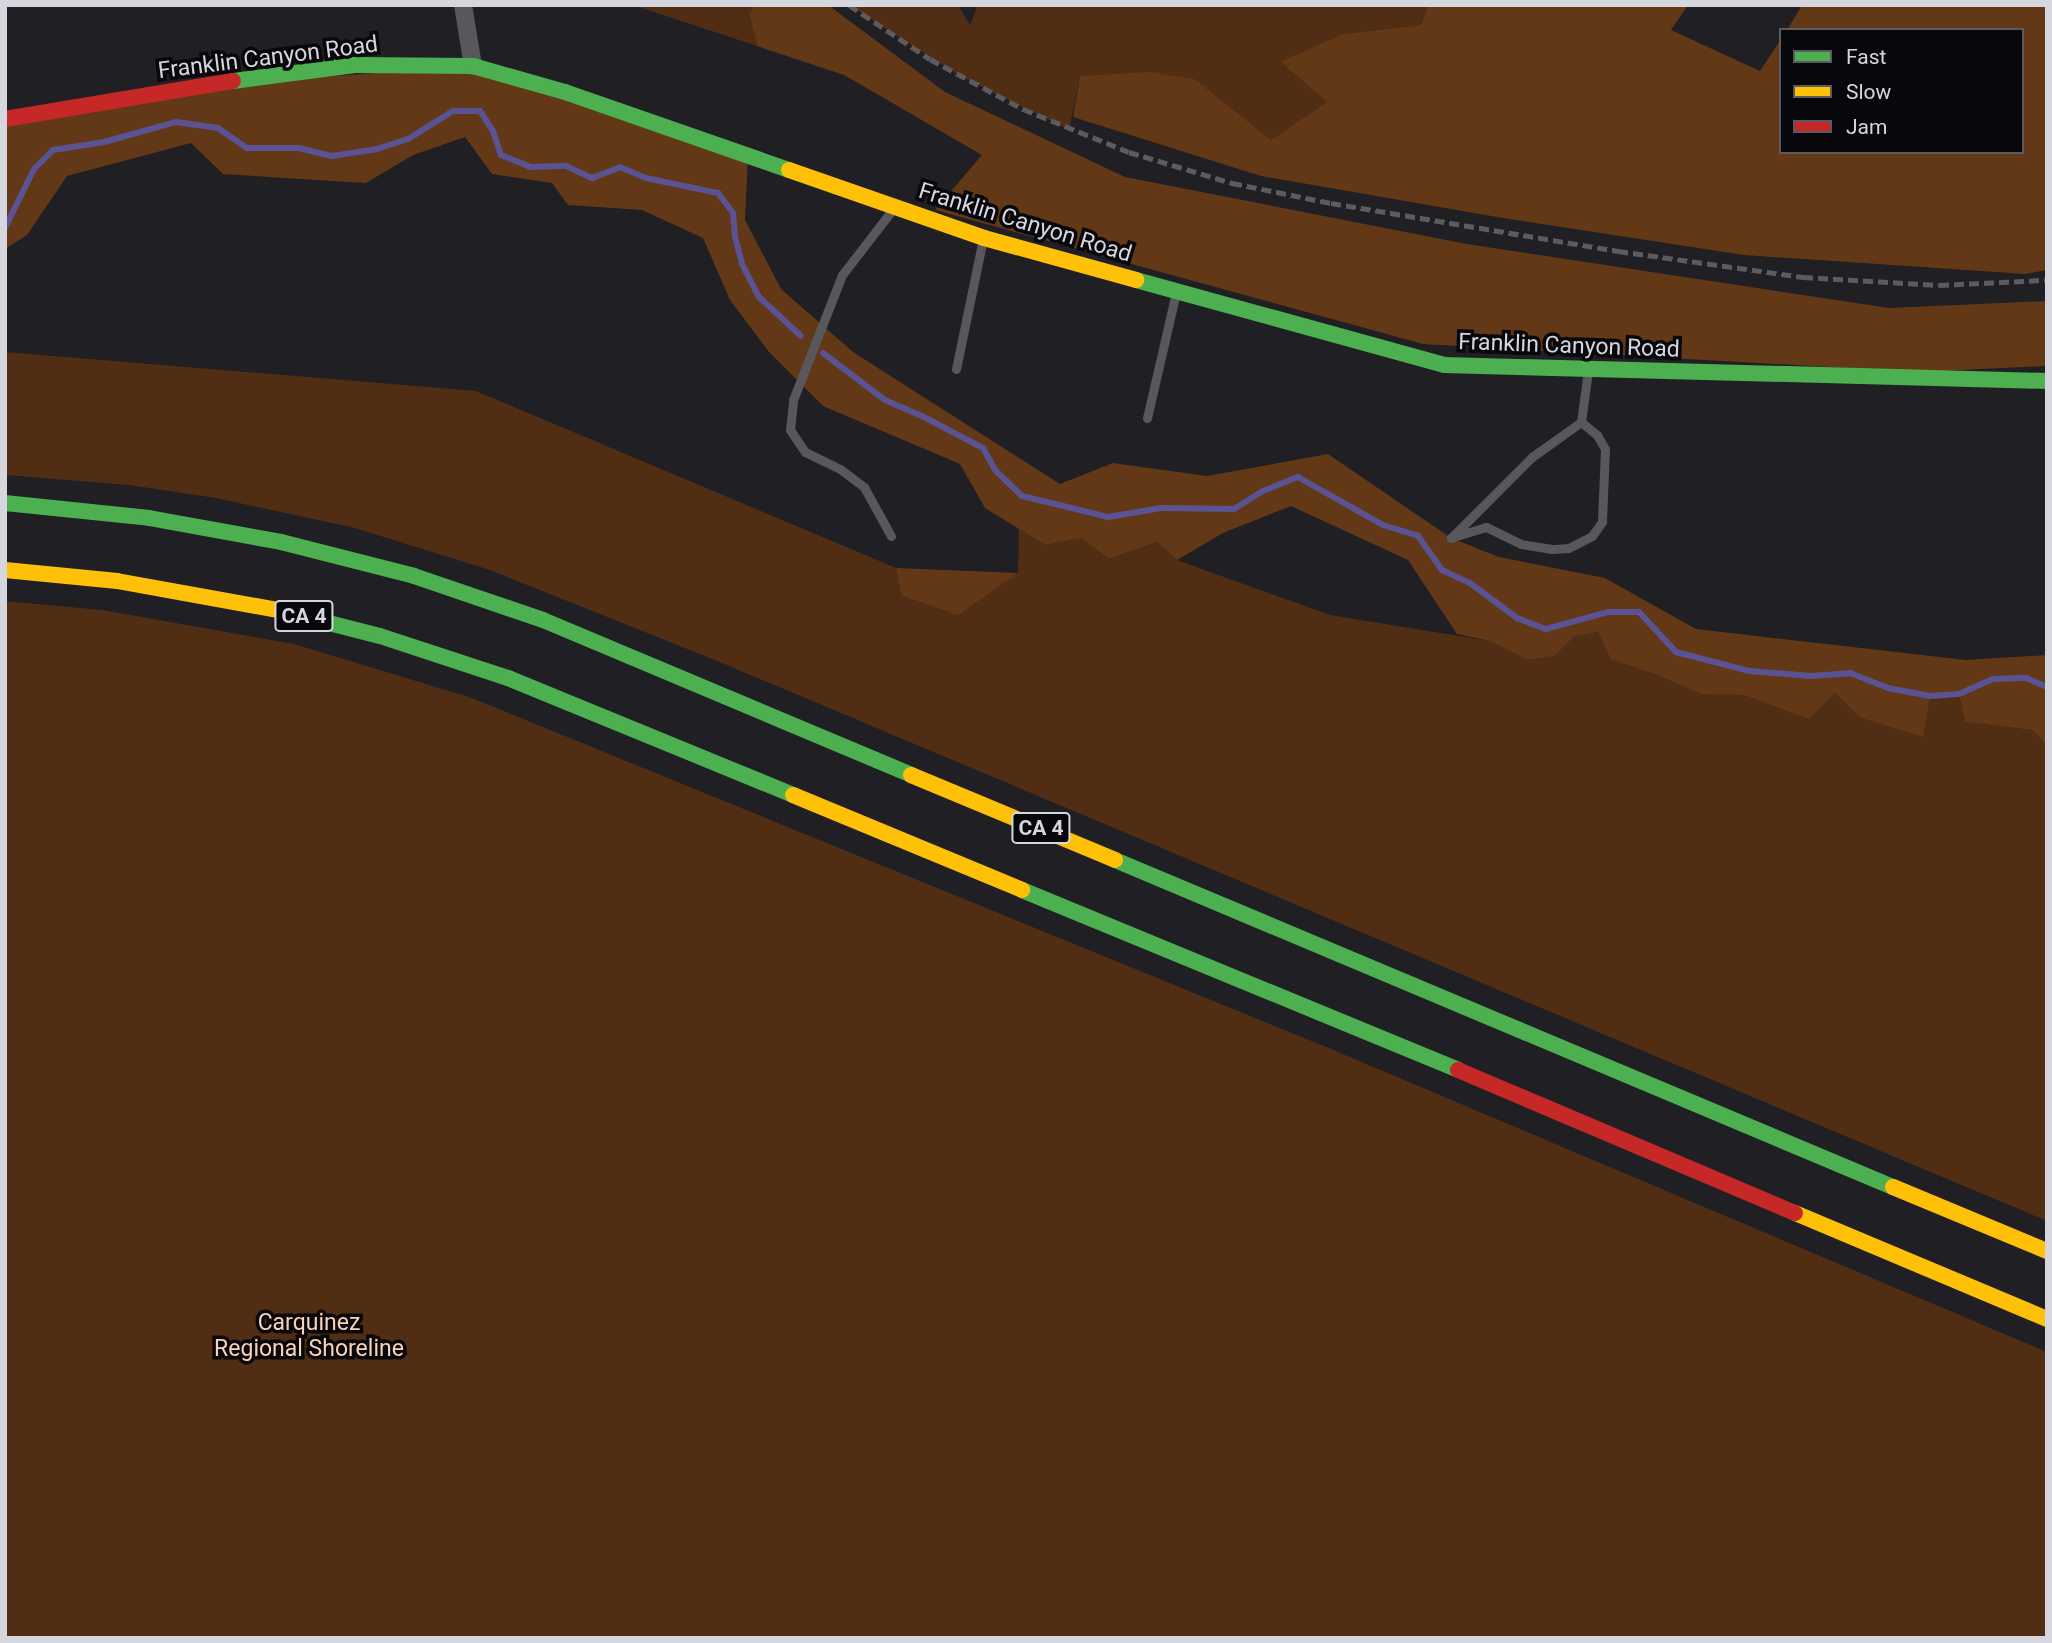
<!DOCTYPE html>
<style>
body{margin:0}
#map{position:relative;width:2052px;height:1643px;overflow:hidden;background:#1f1f24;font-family:Roboto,sans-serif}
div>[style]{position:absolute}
.green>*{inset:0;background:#512e13}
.forest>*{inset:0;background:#633816}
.stream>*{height:6px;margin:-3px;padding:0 3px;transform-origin:3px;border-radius:3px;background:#5a5393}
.lane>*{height:9px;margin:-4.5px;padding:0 4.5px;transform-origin:4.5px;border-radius:4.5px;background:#58575c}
.street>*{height:18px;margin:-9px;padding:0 9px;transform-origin:9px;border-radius:9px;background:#58575c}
.fast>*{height:16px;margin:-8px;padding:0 8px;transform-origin:8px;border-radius:8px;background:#4caf50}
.slow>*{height:16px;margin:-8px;padding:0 8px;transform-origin:8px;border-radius:8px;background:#ffc107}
.jam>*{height:16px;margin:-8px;padding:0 8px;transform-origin:8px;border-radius:8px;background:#c62828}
.rail>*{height:5px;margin-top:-2.5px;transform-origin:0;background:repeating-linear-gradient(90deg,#5b5b60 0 10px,transparent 0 15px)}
span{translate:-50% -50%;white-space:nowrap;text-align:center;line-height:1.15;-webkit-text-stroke:7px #07070c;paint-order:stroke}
.shield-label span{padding:2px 5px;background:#07070c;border:2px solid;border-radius:5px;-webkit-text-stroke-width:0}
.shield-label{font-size:21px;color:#d6d6de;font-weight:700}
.street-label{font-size:23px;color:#d6d6de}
.park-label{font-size:23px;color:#f9d2b8}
.frame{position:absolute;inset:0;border:7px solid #d6d6de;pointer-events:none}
.legend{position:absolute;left:1779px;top:28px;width:245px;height:126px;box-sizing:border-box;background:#07070c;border:2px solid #5a5a60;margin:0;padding:9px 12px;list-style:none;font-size:21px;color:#d6d6de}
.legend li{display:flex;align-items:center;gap:14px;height:35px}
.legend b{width:35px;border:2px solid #5a5a60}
</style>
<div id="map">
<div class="green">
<i style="clip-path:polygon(633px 5px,755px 5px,749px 13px,757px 46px)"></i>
<i style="clip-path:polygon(849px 5px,958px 5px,970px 25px,978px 5px,1428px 5px,1421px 25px,1342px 34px,1282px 62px,1328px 102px,1271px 140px,1234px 111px,1080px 76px,1069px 130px,960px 76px)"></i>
<i style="clip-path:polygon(5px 352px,476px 391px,896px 568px,901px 595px,1018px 573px,1019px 529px,1045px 545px,1082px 538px,1109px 559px,1157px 542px,1177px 560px,1330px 615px,1490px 641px,1528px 660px,1555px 656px,1575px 636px,1598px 632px,1658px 675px,1700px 694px,1835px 693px,1859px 717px,1930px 696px,1959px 694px,1965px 722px,2032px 730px,2047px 745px,2047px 1221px,715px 660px,490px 570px,355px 528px,216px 498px,129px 485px,5px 475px)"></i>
<i style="clip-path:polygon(5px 601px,102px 610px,294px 644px,472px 698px,1331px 1049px,2047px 1352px,2047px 1638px,5px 1638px)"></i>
</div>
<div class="forest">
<i style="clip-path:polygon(755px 5px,828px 5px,945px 92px,1125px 177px,1467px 244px,1889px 308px,2047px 301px,2047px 366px,1917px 372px,1423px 344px,935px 210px,982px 155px,844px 75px,757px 46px,749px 13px)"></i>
<i style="clip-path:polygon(1428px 5px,1688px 5px,1671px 30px,1760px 71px,1781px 39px,1781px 152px,2022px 152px,2022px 30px,1787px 30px,1802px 5px,2047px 5px,2047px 270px,2025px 274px,1744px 255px,1497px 217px,1261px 176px,1073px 117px,1080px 76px,1150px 72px,1194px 79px,1271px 140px,1327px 102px,1281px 62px,1342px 34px,1421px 25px)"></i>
<i style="clip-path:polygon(473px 66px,748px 156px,745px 220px,781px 289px,853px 352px,1060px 484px,1113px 463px,1207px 476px,1328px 454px,1451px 538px,1499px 557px,1605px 578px,1696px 629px,1966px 660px,2047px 655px,2047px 745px,2032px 730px,1965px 722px,1959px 694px,1930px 696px,1923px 737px,1859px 717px,1835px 693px,1809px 719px,1745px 695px,1700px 694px,1658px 675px,1611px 659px,1598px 632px,1575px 636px,1555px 656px,1528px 660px,1490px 641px,1457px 634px,1408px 560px,1291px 506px,1223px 533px,1177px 560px,1157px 542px,1109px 559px,1082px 538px,1045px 545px,985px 508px,960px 464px,823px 406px,769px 352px,730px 300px,703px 238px,642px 210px,568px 205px,552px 183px,492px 174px,465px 137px,413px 155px,366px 183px,223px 174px,191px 143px,67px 176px,27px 235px,5px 249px,5px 119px,207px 85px)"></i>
<i style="clip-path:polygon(896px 568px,1018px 573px,958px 615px,901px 595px)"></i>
</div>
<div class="stream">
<i style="left:5px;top:228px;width:66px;rotate:-63.8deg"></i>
<i style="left:34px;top:169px;width:27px;rotate:-45deg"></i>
<i style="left:53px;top:150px;width:52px;rotate:-8.9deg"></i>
<i style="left:104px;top:142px;width:75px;rotate:-15.5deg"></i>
<i style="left:176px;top:122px;width:42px;rotate:8.1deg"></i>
<i style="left:218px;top:128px;width:35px;rotate:35deg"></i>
<i style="left:247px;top:148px;width:52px"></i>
<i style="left:299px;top:148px;width:34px;rotate:14deg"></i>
<i style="left:332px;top:156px;width:46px;rotate:-8.8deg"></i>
<i style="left:377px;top:149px;width:33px;rotate:-18deg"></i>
<i style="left:408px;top:139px;width:53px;rotate:-31.9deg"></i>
<i style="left:453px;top:111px;width:27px"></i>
<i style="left:480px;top:111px;width:24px;rotate:57deg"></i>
<i style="left:493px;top:131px;width:25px;rotate:72deg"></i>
<i style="left:501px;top:155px;width:31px;rotate:22deg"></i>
<i style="left:530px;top:167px;width:36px;rotate:-2deg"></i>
<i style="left:566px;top:166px;width:29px;rotate:25deg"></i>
<i style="left:592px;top:178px;width:30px;rotate:-21deg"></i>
<i style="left:620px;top:167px;width:28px;rotate:23deg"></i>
<i style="left:646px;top:178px;width:74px;rotate:11.8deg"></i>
<i style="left:718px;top:193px;width:25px;rotate:53deg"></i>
<i style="left:733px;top:213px;width:24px;rotate:85deg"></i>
<i style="left:735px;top:237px;width:28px;rotate:75deg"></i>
<i style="left:742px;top:264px;width:37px;rotate:63deg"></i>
<i style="left:759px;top:297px;width:57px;rotate:42.9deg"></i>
<i style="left:823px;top:353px;width:78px;rotate:37.2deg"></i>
<i style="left:885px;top:400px;width:40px;rotate:23.4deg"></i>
<i style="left:922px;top:416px;width:69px;rotate:27.7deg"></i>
<i style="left:983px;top:448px;width:25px;rotate:61deg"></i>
<i style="left:995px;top:470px;width:37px;rotate:44deg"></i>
<i style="left:1022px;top:496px;width:89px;rotate:13.7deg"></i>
<i style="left:1108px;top:517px;width:54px;rotate:-9.6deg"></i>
<i style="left:1161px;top:508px;width:73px;rotate:0.8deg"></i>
<i style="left:1234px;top:509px;width:34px;rotate:-32deg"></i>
<i style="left:1263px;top:491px;width:38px;rotate:-22deg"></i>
<i style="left:1298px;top:477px;width:98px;rotate:29.5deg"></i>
<i style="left:1383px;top:525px;width:37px;rotate:17deg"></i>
<i style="left:1418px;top:536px;width:42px;rotate:54.8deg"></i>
<i style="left:1442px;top:570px;width:31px;rotate:25deg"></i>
<i style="left:1470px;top:583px;width:59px;rotate:36.7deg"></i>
<i style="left:1517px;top:618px;width:31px;rotate:21deg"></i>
<i style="left:1546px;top:629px;width:64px;rotate:-15.3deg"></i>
<i style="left:1608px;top:612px;width:31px"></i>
<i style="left:1639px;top:612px;width:54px;rotate:47.2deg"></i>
<i style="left:1676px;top:652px;width:75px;rotate:14.6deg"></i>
<i style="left:1749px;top:671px;width:62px;rotate:4.6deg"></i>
<i style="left:1811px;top:676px;width:39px;rotate:-4deg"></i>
<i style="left:1850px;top:673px;width:41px;rotate:21.5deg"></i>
<i style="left:1888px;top:688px;width:43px;rotate:10.8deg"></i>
<i style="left:1930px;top:696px;width:29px;rotate:-4deg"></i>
<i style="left:1959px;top:694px;width:37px;rotate:-24deg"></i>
<i style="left:1993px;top:679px;width:33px;rotate:-2deg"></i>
<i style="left:2026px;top:678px;width:23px;rotate:23deg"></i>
</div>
<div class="lane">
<i style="left:956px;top:369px;width:133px;rotate:-78.3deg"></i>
<i style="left:1147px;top:418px;width:129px;rotate:-77deg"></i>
<i style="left:1581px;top:422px;width:21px;rotate:39deg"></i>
<i style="left:1597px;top:435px;width:16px;rotate:60deg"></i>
<i style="left:1605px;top:449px;width:73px;rotate:92.4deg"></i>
<i style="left:1602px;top:522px;width:17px;rotate:126deg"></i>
<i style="left:1592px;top:536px;width:27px;rotate:153deg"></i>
<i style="left:1568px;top:548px;width:16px;rotate:176deg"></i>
<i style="left:1552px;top:549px;width:31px;rotate:-171deg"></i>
<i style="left:1521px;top:544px;width:39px;rotate:-154deg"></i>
<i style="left:1486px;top:527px;width:37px;rotate:163deg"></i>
<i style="left:1451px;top:538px;width:115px;rotate:-45deg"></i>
<i style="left:1532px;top:457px;width:60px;rotate:-35.5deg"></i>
<i style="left:1581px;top:422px;width:51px;rotate:-82.2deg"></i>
<i style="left:891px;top:536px;width:56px;rotate:-118.9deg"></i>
<i style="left:864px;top:487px;width:30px;rotate:-143deg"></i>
<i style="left:840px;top:469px;width:39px;rotate:-154deg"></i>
<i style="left:805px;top:452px;width:27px;rotate:-124deg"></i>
<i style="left:790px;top:430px;width:30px;rotate:-84deg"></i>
<i style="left:793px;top:400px;width:134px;rotate:-68.6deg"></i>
<i style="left:842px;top:275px;width:83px;rotate:-52.3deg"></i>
</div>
<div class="street">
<i style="left:463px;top:5px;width:62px;rotate:80.7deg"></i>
</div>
<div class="fast">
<i style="left:233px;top:81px;width:123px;rotate:-7.5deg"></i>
<i style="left:355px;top:65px;width:118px;rotate:0.5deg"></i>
<i style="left:473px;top:66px;width:96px;rotate:15.8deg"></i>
<i style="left:565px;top:92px;width:237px;rotate:19.2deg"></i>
<i style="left:1136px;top:280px;width:320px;rotate:15.4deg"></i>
<i style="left:1444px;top:365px;width:603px;rotate:1.52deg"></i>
<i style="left:5px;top:503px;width:145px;rotate:5.9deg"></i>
<i style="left:149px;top:518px;width:134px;rotate:10.3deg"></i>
<i style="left:281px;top:542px;width:137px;rotate:14.3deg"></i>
<i style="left:414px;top:576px;width:136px;rotate:18.8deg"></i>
<i style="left:543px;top:620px;width:399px;rotate:22.8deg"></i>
<i style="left:278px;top:610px;width:105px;rotate:14.3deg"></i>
<i style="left:380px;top:636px;width:135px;rotate:18.2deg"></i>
<i style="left:508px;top:678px;width:308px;rotate:22.3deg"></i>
<i style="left:1115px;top:860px;width:844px;rotate:22.8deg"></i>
<i style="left:1022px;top:890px;width:472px;rotate:22.4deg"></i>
</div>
<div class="slow">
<i style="left:789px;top:170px;width:207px;rotate:19.2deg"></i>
<i style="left:984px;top:238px;width:158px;rotate:15.4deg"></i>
<i style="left:5px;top:570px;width:113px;rotate:5.6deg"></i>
<i style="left:117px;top:581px;width:164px;rotate:10.2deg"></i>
<i style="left:911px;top:775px;width:221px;rotate:22.6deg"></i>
<i style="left:793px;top:795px;width:248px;rotate:22.5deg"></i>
<i style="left:1893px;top:1187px;width:167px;rotate:22.6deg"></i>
<i style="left:1795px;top:1213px;width:273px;rotate:22.8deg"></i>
</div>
<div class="jam">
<i style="left:5px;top:119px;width:231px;rotate:-9.5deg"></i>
<i style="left:1458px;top:1070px;width:366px;rotate:23deg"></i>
</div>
<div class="rail">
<i style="left:849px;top:5px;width:97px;rotate:33.7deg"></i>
<i style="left:930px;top:59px;width:106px;rotate:28.3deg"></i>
<i style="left:1023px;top:109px;width:114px;rotate:22.1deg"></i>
<i style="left:1129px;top:152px;width:108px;rotate:16.8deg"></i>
<i style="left:1232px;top:183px;width:101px;rotate:11.4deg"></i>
<i style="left:1331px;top:203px;width:291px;rotate:9.5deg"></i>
<i style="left:1618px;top:251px;width:187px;rotate:8deg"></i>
<i style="left:1803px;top:277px;width:136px;rotate:3.4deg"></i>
<i style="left:1939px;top:285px;width:108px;rotate:-2.7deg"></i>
</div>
<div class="shield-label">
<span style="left:304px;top:616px">CA 4</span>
<span style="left:1041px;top:828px">CA 4</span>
</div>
<div class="street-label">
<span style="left:268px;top:58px;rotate:-7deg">Franklin Canyon Road</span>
<span style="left:1025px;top:223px;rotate:17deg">Franklin Canyon Road</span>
<span style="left:1569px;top:346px;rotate:2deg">Franklin Canyon Road</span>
</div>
<div class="park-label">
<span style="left:309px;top:1336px">Carquinez<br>Regional Shoreline</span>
</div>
<div class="frame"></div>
<ul class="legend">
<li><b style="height:9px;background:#4caf50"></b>Fast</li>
<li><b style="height:9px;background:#ffc107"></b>Slow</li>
<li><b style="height:9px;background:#c62828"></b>Jam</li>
</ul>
</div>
